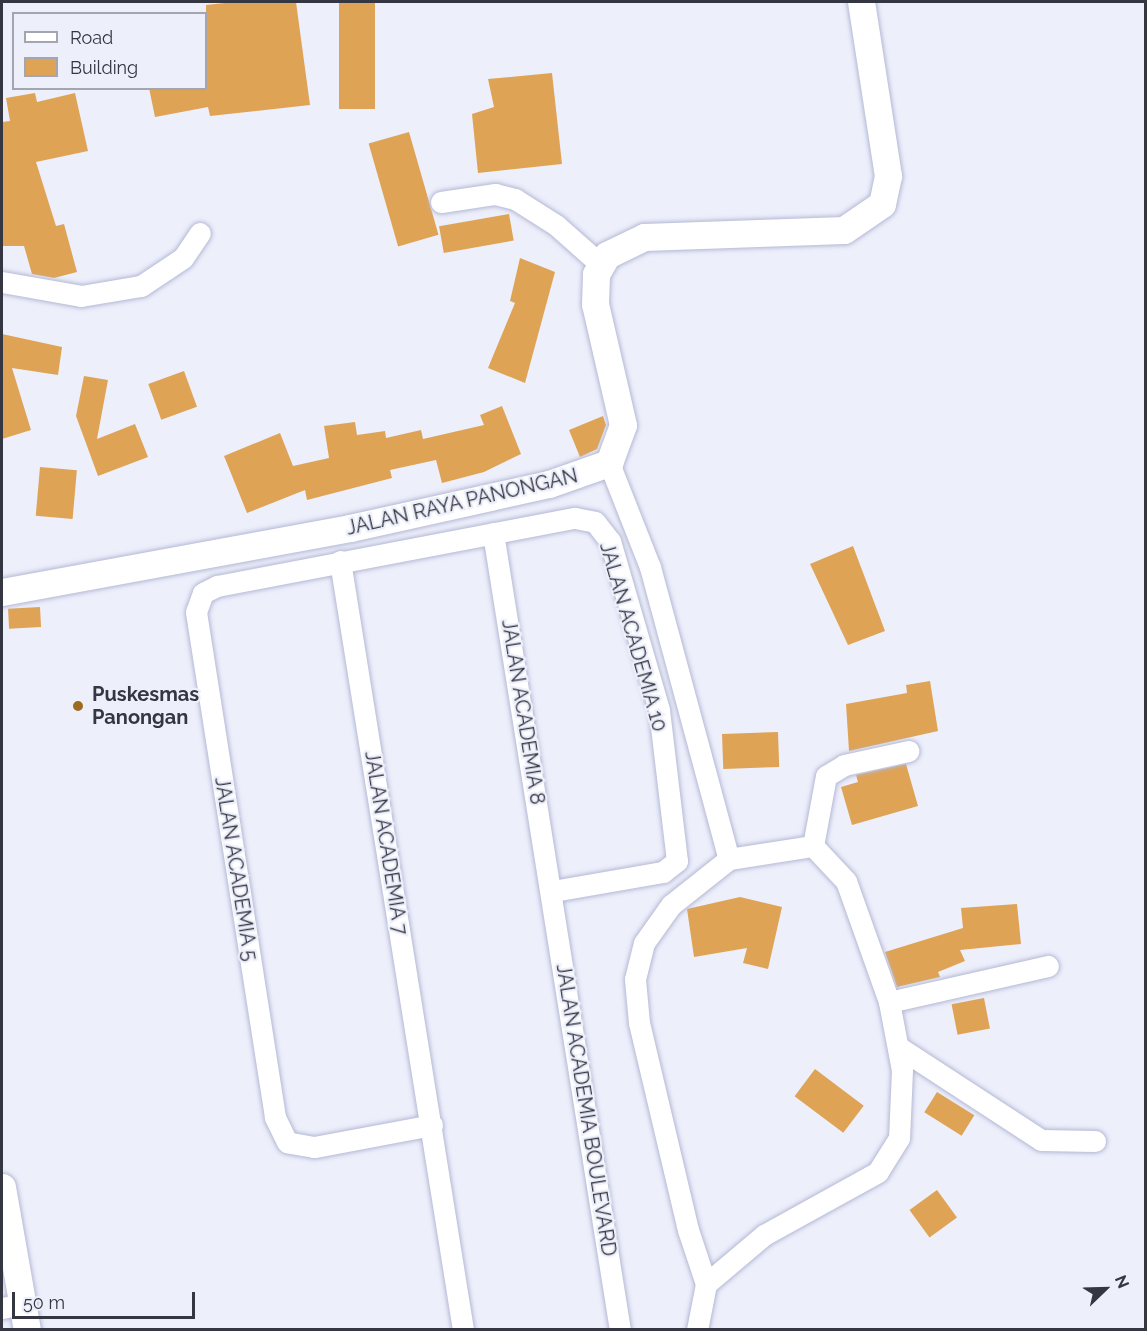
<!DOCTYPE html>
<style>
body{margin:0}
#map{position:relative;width:1147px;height:1331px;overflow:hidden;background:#edeffb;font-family:Raleway,sans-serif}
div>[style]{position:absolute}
.building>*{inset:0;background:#dfa355;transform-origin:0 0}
.roads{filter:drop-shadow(0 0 2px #b4b9d5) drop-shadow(0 0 2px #b4b9d5)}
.minor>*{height:21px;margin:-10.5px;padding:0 10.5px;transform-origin:10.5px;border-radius:10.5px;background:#fff}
.tertiary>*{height:27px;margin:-13.5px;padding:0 13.5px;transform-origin:13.5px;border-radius:13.5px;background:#fff}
.dots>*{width:16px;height:16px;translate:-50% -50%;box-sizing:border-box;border:3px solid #edeffb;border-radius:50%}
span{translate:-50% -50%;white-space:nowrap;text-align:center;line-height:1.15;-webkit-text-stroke:4.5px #edeffb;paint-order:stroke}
.street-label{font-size:20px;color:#343641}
.poi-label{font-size:20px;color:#343641;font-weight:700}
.left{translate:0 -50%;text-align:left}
.frame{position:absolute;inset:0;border:3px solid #343641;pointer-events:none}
.legend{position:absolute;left:12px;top:12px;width:195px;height:78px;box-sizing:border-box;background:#edeffb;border:2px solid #a3a5b1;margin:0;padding:8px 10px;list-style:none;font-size:18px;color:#343641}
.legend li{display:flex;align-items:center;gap:12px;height:30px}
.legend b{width:30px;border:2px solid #a3a5b1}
.north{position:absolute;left:1075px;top:1259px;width:60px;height:60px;-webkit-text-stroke:4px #edeffb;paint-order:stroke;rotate:67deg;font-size:16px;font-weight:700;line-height:24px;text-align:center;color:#343641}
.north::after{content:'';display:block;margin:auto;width:21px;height:27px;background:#343641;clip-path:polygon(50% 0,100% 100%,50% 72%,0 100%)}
.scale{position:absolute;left:12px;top:1292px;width:183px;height:27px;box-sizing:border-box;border:3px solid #343641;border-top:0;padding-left:8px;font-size:18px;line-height:21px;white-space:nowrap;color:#343641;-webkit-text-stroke:4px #edeffb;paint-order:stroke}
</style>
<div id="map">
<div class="building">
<i style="clip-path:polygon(234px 2px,296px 2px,310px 105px,210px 116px,208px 107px,155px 117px,149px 88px,206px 88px,206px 5px)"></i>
<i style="left:339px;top:2px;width:36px;height:107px"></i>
<i style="clip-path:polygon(552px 73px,562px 164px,478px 173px,472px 114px,494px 107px,488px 79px)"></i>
<i style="clip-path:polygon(35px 93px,37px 102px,75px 93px,88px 151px,36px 162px,56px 226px,64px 224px,77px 272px,54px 278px,32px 274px,24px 246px,2px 246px,2px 122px,10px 121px,6px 98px)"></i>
<i style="left:409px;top:132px;width:107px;height:42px;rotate:74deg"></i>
<i style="left:509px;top:214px;width:27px;height:71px;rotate:80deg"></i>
<i style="clip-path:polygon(520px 258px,555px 272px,525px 383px,488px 368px,515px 303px,510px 301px)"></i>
<i style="clip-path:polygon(2px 334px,62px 347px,58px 375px,12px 368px,31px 430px,2px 439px)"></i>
<i style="left:184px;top:371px;width:38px;height:38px;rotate:70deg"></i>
<i style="clip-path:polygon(84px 376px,108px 380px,97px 439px,135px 424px,148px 457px,98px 476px,76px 416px)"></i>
<i style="clip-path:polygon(502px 406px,521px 454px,484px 472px,442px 483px,436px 460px,390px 470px,392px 478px,307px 500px,305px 490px,247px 513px,224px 456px,280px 433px,293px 466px,329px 458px,324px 426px,355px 422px,357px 435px,385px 431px,386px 438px,421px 430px,423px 439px,484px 425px,480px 415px)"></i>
<i style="clip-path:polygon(603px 416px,606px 425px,597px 449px,580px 457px,569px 430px)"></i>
<i style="left:40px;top:467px;width:37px;height:49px;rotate:5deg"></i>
<i style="clip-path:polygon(853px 546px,885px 631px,848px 645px,810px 564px)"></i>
<i style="left:40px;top:607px;width:20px;height:32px;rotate:87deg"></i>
<i style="clip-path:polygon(930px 681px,938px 731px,849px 751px,846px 704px,907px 693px,906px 685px)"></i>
<i style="left:778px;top:732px;width:35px;height:56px;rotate:88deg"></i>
<i style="clip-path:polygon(906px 764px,918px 806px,852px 825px,841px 787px,858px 782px,856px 775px)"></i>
<i style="clip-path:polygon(740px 897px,782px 907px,768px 969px,743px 963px,747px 948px,694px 957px,687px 909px)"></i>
<i style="clip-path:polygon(1017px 904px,1021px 944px,960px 950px,965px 961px,938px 972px,940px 977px,897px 987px,885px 952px,963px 928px,961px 908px)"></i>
<i style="left:984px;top:998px;width:31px;height:33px;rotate:79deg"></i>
<i style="left:815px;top:1069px;width:61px;height:34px;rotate:37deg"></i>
<i style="left:937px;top:1092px;width:44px;height:24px;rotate:32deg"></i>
<i style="left:937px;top:1190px;width:34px;height:34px;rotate:54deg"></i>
</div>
<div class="roads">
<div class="minor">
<i style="left:441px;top:202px;width:55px;rotate:-8.4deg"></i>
<i style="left:495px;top:194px;width:21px;rotate:14deg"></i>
<i style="left:515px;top:199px;width:49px;rotate:32.4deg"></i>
<i style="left:556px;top:225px;width:57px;rotate:41.5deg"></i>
<i style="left:2px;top:282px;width:80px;rotate:10deg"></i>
<i style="left:81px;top:296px;width:61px;rotate:-9.5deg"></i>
<i style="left:141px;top:286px;width:50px;rotate:-33.7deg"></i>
<i style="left:183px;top:258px;width:30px;rotate:-56deg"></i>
<i style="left:609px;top:463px;width:112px;rotate:68.5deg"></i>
<i style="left:650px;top:567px;width:302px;rotate:74.9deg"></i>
<i style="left:493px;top:533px;width:807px;rotate:80.95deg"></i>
<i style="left:340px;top:561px;width:779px;rotate:80.91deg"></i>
<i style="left:813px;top:846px;width:71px;rotate:-79.5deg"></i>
<i style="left:826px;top:776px;width:21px;rotate:-31deg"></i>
<i style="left:844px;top:765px;width:66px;rotate:-12.3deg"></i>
<i style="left:889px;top:1002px;width:163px;rotate:-12.8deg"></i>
<i style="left:900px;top:1048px;width:168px;rotate:33.1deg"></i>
<i style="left:1041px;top:1140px;width:54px;rotate:1.1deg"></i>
<i style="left:432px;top:1125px;width:120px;rotate:169.4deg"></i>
<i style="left:314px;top:1147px;width:27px;rotate:-170deg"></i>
<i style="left:287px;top:1142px;width:28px;rotate:-116deg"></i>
<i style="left:275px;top:1117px;width:511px;rotate:-98.89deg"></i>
<i style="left:196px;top:612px;width:20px;rotate:-70deg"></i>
<i style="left:203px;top:593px;width:16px;rotate:-27deg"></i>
<i style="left:217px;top:586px;width:364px;rotate:-10.8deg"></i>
<i style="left:575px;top:518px;width:20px;rotate:11deg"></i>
<i style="left:595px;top:522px;width:24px;rotate:52deg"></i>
<i style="left:610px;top:541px;width:176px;rotate:73.8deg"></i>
<i style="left:659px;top:710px;width:152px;rotate:83.2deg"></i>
<i style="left:677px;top:861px;width:18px;rotate:142deg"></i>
<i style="left:663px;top:872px;width:112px;rotate:170.2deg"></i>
<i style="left:2px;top:1308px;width:21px;rotate:-11deg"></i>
<i style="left:697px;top:1330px;width:47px;rotate:-78.9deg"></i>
<i style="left:706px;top:1284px;width:57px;rotate:-108.4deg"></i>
<i style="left:688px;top:1230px;width:213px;rotate:-103.3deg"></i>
<i style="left:639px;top:1023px;width:44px;rotate:-95.2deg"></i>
<i style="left:635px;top:979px;width:37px;rotate:-76deg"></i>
<i style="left:644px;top:943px;width:47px;rotate:-54.6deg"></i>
<i style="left:671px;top:905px;width:74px;rotate:-38.4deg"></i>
<i style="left:729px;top:859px;width:85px;rotate:-8.8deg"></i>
<i style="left:813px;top:846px;width:48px;rotate:46.7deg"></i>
<i style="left:846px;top:881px;width:128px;rotate:70.4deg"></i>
<i style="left:889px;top:1002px;width:69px;rotate:79.2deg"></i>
<i style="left:902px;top:1070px;width:68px;rotate:92.5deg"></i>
<i style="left:899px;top:1138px;width:40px;rotate:122deg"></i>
<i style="left:878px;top:1172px;width:130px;rotate:151.1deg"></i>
<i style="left:764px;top:1235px;width:76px;rotate:139.8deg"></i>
</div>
<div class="tertiary">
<i style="left:2px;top:592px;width:354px;rotate:-10.4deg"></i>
<i style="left:350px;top:528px;width:204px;rotate:-12.5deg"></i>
<i style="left:549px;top:484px;width:64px;rotate:-19.3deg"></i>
<i style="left:609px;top:463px;width:40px;rotate:-69.8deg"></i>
<i style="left:623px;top:425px;width:124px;rotate:-103deg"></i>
<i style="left:595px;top:304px;width:30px;rotate:-88deg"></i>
<i style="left:596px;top:274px;width:22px;rotate:-60deg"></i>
<i style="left:607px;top:255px;width:41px;rotate:-25.9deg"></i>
<i style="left:644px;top:237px;width:200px;rotate:-2deg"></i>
<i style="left:844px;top:230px;width:46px;rotate:-34.4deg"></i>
<i style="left:882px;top:204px;width:29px;rotate:-78deg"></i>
<i style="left:888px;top:176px;width:176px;rotate:-98.8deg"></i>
<i style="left:2px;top:1187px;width:145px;rotate:80.1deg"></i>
</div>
</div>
<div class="dots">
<i style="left:78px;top:706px;background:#9d6a1f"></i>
</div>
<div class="street-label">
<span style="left:462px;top:502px;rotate:-13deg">JALAN RAYA PANONGAN</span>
<span style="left:633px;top:637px;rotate:74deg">JALAN ACADEMIA 10</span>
<span style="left:523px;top:712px;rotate:81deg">JALAN ACADEMIA 8</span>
<span style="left:386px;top:843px;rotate:81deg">JALAN ACADEMIA 7</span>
<span style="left:236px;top:869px;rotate:81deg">JALAN ACADEMIA 5</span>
<span style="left:586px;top:1110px;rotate:81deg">JALAN ACADEMIA BOULEVARD</span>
</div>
<div class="poi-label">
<span class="left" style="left:92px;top:706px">Puskesmas<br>Panongan</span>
</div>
<div class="frame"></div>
<ul class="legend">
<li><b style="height:8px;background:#fff"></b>Road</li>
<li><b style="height:16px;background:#dfa355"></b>Building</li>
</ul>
<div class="north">N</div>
<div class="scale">50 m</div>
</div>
